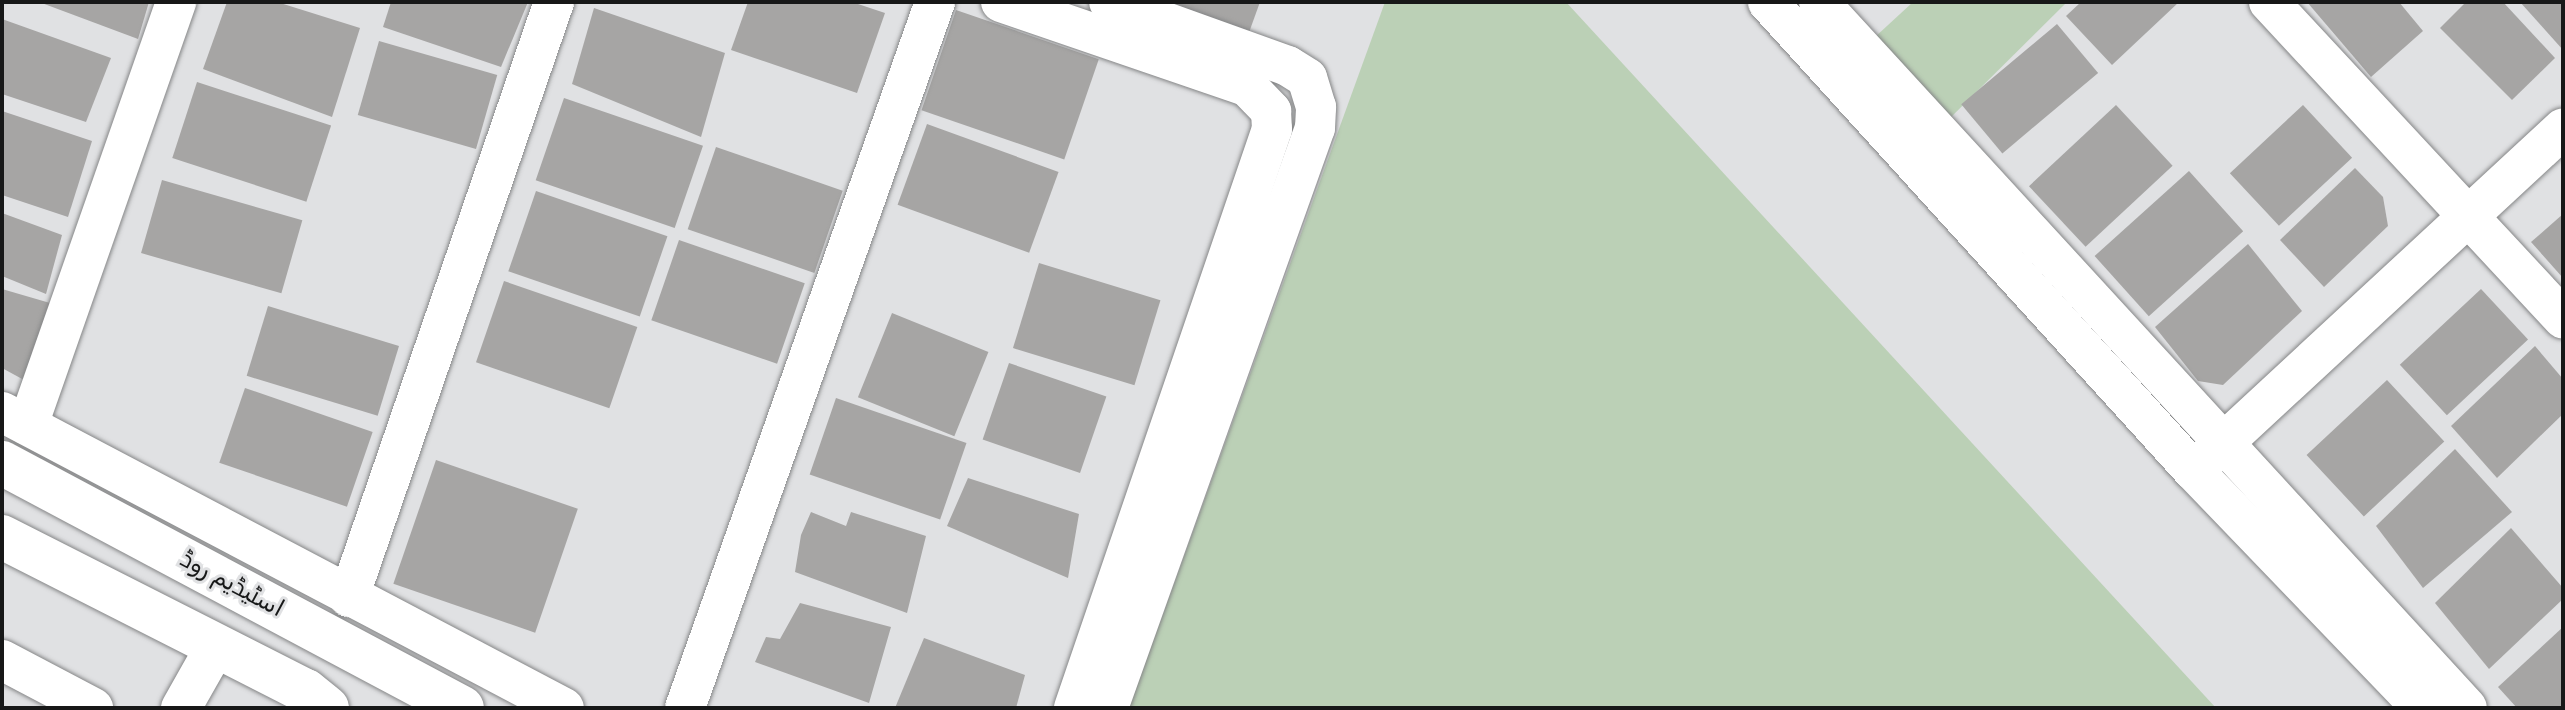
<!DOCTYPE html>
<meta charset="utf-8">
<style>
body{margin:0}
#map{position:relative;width:2565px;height:710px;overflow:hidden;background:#e0e1e3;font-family:Rubik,Cairo,sans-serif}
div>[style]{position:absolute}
.green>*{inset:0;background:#bbd0b6}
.building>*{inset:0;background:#a6a5a4;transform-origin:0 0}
.roads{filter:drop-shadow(0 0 2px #858687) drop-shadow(0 0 2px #858687)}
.minor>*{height:40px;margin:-20px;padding:0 20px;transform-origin:20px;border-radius:20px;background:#fff}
.major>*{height:44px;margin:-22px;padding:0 22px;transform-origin:22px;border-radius:22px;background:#fff}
span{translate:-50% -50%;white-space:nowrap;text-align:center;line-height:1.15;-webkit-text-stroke:6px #e0e1e3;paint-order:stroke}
.street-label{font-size:24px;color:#171818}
.frame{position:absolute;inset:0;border:4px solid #171818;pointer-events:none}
</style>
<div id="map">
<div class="green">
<i style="clip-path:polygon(1385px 2px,1566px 2px,2216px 708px,1129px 708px)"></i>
<i style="clip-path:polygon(1913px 2px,2067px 2px,1937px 131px,1862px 49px)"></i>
</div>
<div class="building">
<i style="clip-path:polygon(39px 2px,149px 2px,138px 39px)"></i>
<i style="clip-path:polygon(227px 2px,277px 2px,360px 28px,332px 117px,203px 69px)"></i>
<i style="clip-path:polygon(391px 2px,528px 2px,501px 67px,383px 27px)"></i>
<i style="clip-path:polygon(748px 2px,852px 2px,885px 13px,857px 93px,731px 50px)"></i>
<i style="clip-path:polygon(1163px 2px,1260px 2px,1247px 38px)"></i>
<i style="clip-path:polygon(2081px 2px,2179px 2px,2112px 65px,2066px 16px)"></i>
<i style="clip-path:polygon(2307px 2px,2399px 2px,2423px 31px,2371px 77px)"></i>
<i style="clip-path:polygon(2466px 2px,2503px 2px,2555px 58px,2512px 100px,2440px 28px)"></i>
<i style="clip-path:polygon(2520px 2px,2563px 2px,2563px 50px)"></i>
<i style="clip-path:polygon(594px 8px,725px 53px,701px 137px,572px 84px)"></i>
<i style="left:956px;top:10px;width:151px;height:106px;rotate:19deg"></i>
<i style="clip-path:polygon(2px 19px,111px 58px,86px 122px,2px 94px)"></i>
<i style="left:2057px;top:24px;width:64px;height:125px;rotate:50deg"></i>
<i style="left:379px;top:41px;width:123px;height:77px;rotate:16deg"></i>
<i style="left:197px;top:82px;width:141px;height:80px;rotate:18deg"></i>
<i style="left:564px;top:98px;width:147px;height:87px;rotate:19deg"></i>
<i style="left:2116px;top:105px;width:83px;height:119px;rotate:47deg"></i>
<i style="left:2303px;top:105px;width:72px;height:100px;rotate:47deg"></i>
<i style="clip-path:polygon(2px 111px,92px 141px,68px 217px,2px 195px)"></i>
<i style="left:927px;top:124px;width:140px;height:86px;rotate:20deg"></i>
<i style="left:716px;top:147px;width:134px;height:87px;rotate:19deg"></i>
<i style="clip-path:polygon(2355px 168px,2383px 197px,2388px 226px,2324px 287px,2280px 240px)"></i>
<i style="left:2189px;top:171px;width:81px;height:127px;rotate:48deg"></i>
<i style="left:162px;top:180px;width:146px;height:76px;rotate:16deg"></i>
<i style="left:536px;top:191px;width:139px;height:85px;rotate:19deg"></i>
<i style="clip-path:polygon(2px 213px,62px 235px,46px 294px,2px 276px)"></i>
<i style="clip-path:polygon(2563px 214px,2563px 278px,2531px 242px)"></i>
<i style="left:679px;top:240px;width:133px;height:85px;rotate:19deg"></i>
<i style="clip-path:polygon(2248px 244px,2302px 311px,2223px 385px,2198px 381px,2155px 327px)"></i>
<i style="left:1039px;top:263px;width:127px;height:89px;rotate:17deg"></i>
<i style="left:504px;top:281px;width:141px;height:86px;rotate:19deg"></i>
<i style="clip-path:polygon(2px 289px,50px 303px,24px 380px,2px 368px)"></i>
<i style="left:2481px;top:289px;width:69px;height:111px;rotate:47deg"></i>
<i style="left:268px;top:306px;width:137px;height:73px;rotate:17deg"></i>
<i style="left:892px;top:313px;width:104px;height:91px;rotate:22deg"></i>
<i style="clip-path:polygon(2535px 346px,2563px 379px,2563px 414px,2497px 478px,2451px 426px)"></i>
<i style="left:1009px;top:363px;width:103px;height:81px;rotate:19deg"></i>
<i style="left:2387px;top:380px;width:84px;height:110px;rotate:47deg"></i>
<i style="left:245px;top:388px;width:135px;height:79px;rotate:19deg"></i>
<i style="left:836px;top:398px;width:138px;height:81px;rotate:19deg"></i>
<i style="clip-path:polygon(2455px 449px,2512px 512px,2423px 588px,2376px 526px)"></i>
<i style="left:436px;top:460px;width:150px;height:131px;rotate:19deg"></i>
<i style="clip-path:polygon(968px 478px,1079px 514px,1068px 578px,947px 526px)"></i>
<i style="clip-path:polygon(811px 512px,846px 526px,851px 512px,926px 536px,907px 613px,795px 572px,801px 535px)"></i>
<i style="clip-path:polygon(2511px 528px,2563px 588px,2563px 599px,2489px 669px,2435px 603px)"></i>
<i style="clip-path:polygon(800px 603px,891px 627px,869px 703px,755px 662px,766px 637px,780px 639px)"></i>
<i style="clip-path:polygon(2563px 627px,2563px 708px,2517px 708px,2498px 687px)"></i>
<i style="clip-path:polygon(924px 638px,1025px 675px,1016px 708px,895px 708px)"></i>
</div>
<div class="roads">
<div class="minor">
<i style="left:1001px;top:2px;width:260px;rotate:18.9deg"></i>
<i style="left:1247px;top:86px;width:35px;rotate:46deg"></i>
<i style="left:1271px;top:111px;width:18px;rotate:87deg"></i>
<i style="left:1272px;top:129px;width:612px;rotate:108.88deg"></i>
<i style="left:1768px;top:2px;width:632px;rotate:47.76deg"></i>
<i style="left:2193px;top:470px;width:330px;rotate:46.1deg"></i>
<i style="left:1819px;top:2px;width:958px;rotate:47.45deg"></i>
<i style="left:2269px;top:2px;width:432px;rotate:47.1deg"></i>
<i style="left:2px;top:412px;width:635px;rotate:27.78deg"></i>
<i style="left:28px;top:425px;width:448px;rotate:-70.7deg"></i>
<i style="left:2205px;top:460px;width:488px;rotate:-42.8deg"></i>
<i style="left:349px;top:597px;width:629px;rotate:-70.99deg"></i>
<i style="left:2px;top:660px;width:103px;rotate:27.8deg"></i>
<i style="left:181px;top:708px;width:69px;rotate:-60.5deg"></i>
<i style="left:685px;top:708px;width:749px;rotate:-70.5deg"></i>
<i style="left:1108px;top:708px;width:616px;rotate:-70.36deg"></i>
<i style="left:1315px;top:128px;width:21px;rotate:-87deg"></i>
<i style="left:1316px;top:107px;width:30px;rotate:-107deg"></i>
<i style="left:1307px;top:78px;width:22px;rotate:-148deg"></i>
<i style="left:1288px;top:66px;width:190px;rotate:-160.3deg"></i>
</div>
<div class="major">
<i style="left:2px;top:463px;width:521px;rotate:28.04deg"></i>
<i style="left:2px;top:537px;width:341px;rotate:26.9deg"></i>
<i style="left:306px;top:691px;width:27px;rotate:39deg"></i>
</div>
</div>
<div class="street-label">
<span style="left:232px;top:584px;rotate:28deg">اسٹیڈیم روڈ</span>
</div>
<div class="frame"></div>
</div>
